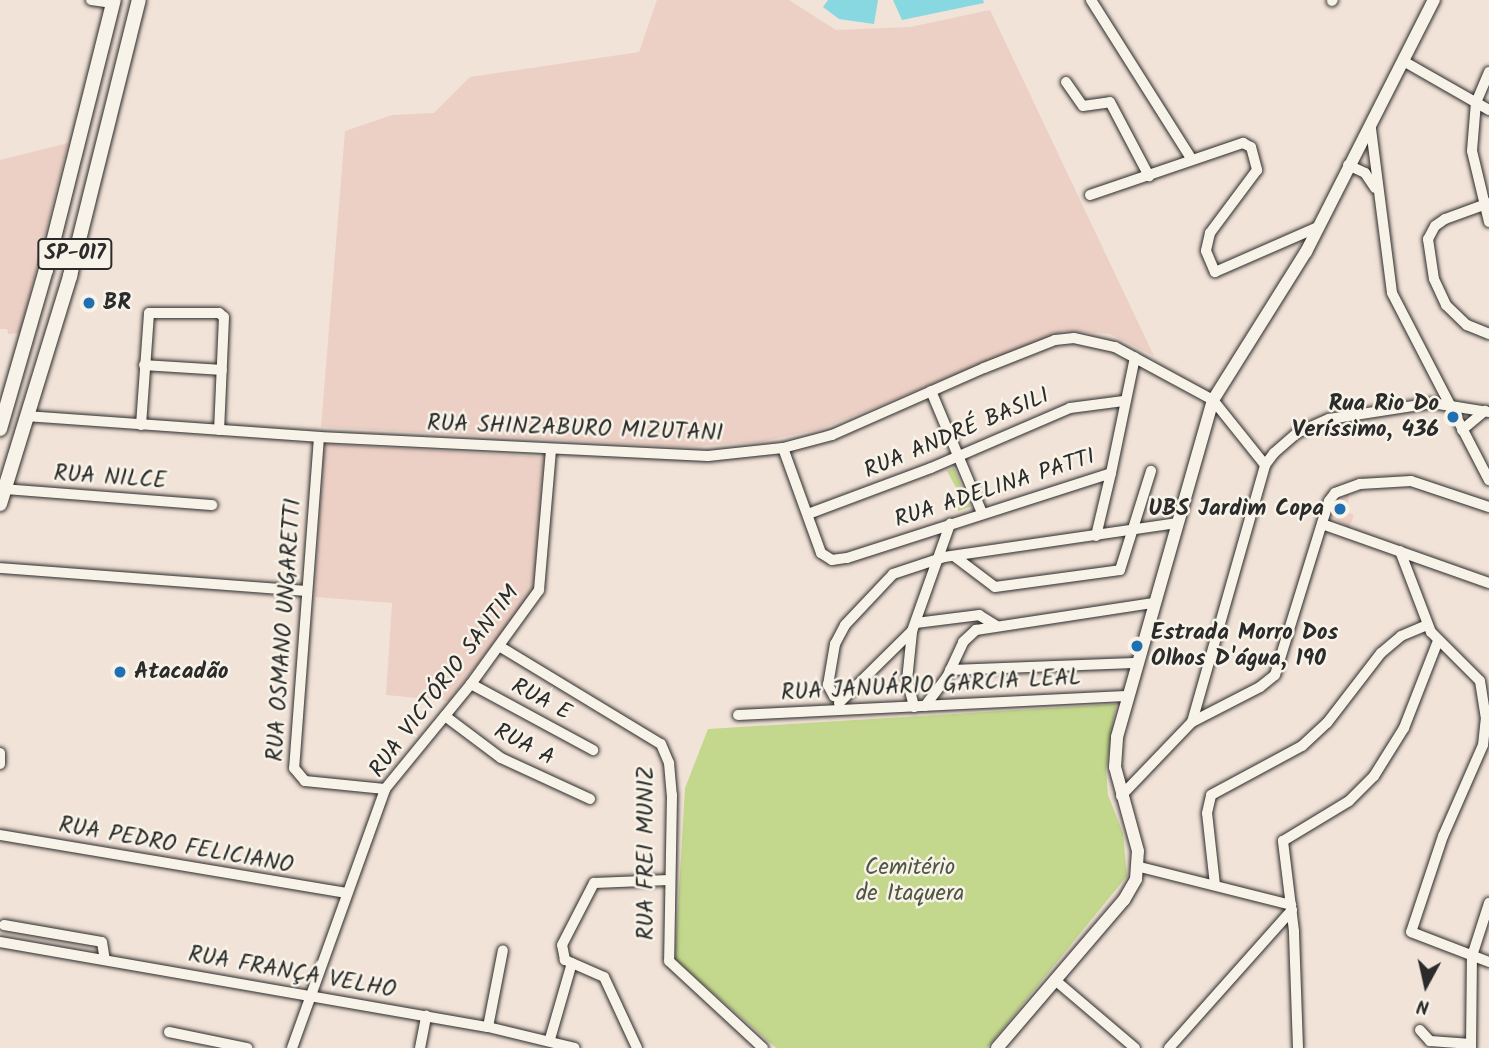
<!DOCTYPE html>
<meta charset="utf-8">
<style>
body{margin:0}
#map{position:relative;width:1489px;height:1048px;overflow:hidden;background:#f2e3d8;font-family:Kalam,sans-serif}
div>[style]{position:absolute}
.built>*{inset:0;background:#ecd0c5}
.green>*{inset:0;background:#c4d88d}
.water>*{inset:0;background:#87d8e0}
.roads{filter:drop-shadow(0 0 2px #2b2b2b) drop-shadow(0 0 2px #2b2b2b)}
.minor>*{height:10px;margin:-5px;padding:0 5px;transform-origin:5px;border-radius:5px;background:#f7f3e8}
.major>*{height:12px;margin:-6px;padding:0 6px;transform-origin:6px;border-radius:6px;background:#f7f3e8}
.highway>*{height:14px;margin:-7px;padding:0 7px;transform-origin:7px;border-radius:7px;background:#f7f3e8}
.dots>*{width:19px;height:19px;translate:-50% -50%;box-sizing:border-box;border:4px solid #f7f3e8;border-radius:50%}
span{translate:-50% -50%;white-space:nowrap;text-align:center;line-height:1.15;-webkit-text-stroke:5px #f7f3e8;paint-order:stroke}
.shield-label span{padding:2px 5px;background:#f7f3e8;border:2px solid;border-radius:5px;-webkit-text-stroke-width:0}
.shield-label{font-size:21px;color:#2b2b2b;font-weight:700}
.poi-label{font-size:23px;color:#2b2b2b;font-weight:700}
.left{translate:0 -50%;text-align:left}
.right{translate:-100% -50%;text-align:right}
.street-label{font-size:23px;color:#2b2b2b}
.park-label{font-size:23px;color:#515644}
.north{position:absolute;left:1391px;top:950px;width:70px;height:70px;-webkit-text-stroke:5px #f7f3e8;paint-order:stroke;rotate:188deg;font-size:19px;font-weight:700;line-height:28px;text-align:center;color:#2b2b2b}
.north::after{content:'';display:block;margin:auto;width:24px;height:32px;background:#2b2b2b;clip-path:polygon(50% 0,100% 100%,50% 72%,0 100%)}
</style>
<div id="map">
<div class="built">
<i style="clip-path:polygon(657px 0,789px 0,836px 30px,910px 27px,990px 10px,1154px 356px,1110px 334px,1064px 331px,821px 429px,760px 442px,685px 447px,321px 427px,345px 131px,392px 115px,434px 113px,470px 77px,639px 52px)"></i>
<i style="clip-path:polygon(68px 143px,20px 333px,8px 334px,7px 329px,0 329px,0 160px)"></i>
<i style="clip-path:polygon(324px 444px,544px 457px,533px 592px,449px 701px,386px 695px,392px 603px,315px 597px)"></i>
<i style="clip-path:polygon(1349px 493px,1347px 512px,1354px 515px,1349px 528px,1331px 516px,1334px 505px)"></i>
</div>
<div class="green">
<i style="clip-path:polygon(954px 468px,970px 507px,958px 511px,959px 493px,947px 471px)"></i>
<i style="clip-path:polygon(1116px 704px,1106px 769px,1108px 795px,1123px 833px,1127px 876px,987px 1048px,776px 1048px,675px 959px,685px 788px,708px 729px)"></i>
</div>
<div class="water">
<i style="clip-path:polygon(828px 0,878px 0,874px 24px,839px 19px,823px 7px)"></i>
<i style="clip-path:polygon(893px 0,983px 0,984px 3px,902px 20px)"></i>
</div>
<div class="roads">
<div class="minor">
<i style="left:91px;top:0;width:22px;rotate:8deg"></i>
<i style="left:1091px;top:0;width:189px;rotate:57.7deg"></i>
<i style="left:1332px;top:1px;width:1px;rotate:-45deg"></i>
<i style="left:1405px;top:62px;width:97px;rotate:29.7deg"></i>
<i style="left:1489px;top:72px;width:33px;rotate:113deg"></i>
<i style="left:1476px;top:102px;width:49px;rotate:94.7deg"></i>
<i style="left:1472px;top:151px;width:73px;rotate:76.5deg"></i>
<i style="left:1066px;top:82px;width:29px;rotate:55deg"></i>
<i style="left:1083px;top:106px;width:27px;rotate:-8deg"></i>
<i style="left:1110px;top:102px;width:84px;rotate:62.2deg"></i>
<i style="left:1371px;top:129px;width:165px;rotate:82.7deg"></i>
<i style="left:1392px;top:293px;width:211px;rotate:62.6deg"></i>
<i style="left:1348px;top:165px;width:19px;rotate:25deg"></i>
<i style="left:1365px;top:173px;width:18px;rotate:56deg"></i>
<i style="left:1090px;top:195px;width:162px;rotate:-18.8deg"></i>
<i style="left:1243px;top:143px;width:9px;rotate:27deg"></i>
<i style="left:1251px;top:147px;width:24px;rotate:75deg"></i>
<i style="left:1257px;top:170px;width:79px;rotate:126.7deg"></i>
<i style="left:1210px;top:233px;width:18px;rotate:103deg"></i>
<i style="left:1206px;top:251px;width:23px;rotate:67deg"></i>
<i style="left:1215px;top:272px;width:112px;rotate:-23.6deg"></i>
<i style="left:1489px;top:203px;width:47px;rotate:160deg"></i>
<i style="left:1445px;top:219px;width:12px;rotate:145deg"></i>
<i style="left:1435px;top:226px;width:15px;rotate:118deg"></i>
<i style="left:1428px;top:239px;width:40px;rotate:81.5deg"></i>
<i style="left:1434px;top:279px;width:29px;rotate:65deg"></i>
<i style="left:1446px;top:305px;width:29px;rotate:44deg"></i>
<i style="left:1467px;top:325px;width:24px;rotate:22deg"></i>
<i style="left:144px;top:365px;width:78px;rotate:3.7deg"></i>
<i style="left:931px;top:391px;width:132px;rotate:67.3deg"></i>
<i style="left:27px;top:416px;width:293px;rotate:4.1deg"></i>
<i style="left:319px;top:437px;width:389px;rotate:2.8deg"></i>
<i style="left:708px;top:456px;width:75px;rotate:-6.1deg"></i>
<i style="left:783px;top:448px;width:51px;rotate:-14.9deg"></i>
<i style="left:832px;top:435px;width:166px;rotate:-23.8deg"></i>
<i style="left:984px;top:368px;width:76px;rotate:-21.5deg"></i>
<i style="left:1055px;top:340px;width:19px;rotate:-6deg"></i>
<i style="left:1074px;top:338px;width:42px;rotate:12.4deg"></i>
<i style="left:1115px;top:347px;width:111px;rotate:28.4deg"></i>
<i style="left:1213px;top:400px;width:83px;rotate:51.3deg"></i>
<i style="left:141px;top:425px;width:112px;rotate:-85.9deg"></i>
<i style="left:149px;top:313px;width:70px"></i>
<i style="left:219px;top:313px;width:6px;rotate:39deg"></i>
<i style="left:224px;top:317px;width:113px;rotate:92.5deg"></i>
<i style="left:1462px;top:430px;width:30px;rotate:-40deg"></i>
<i style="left:319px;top:437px;width:332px;rotate:94.3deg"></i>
<i style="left:294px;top:768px;width:17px;rotate:50deg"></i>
<i style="left:305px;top:781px;width:80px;rotate:5.7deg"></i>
<i style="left:783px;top:448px;width:112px;rotate:70.1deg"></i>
<i style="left:821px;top:553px;width:13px;rotate:32deg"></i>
<i style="left:832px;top:560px;width:15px;rotate:-8deg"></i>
<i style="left:847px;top:558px;width:277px;rotate:-17.8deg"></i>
<i style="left:1111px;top:473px;width:118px;rotate:-78.3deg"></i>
<i style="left:4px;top:489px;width:209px;rotate:4.4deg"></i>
<i style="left:808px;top:514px;width:131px;rotate:-20.5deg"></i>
<i style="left:931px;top:468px;width:151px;rotate:-23.3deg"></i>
<i style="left:1070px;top:408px;width:54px;rotate:-7.4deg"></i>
<i style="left:1322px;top:524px;width:177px;rotate:19.5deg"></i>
<i style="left:1096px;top:536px;width:65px;rotate:-76.6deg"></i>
<i style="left:1400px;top:551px;width:87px;rotate:69.1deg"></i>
<i style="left:1431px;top:632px;width:69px;rotate:45deg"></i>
<i style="left:1480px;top:681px;width:36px;rotate:81deg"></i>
<i style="left:1486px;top:717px;width:28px;rotate:96deg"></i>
<i style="left:1483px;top:745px;width:99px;rotate:113.7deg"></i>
<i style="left:1443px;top:836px;width:101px;rotate:108.4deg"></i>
<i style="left:1411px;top:932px;width:84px;rotate:21deg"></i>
<i style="left:954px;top:556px;width:51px;rotate:37.1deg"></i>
<i style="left:995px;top:587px;width:126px;rotate:-7.7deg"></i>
<i style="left:1120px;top:570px;width:104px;rotate:-72.6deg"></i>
<i style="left:0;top:568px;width:306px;rotate:4.3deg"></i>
<i style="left:916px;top:623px;width:64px;rotate:-7.2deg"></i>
<i style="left:979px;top:615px;width:19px;rotate:32deg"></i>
<i style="left:912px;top:632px;width:48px;rotate:95.9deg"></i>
<i style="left:907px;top:680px;width:28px;rotate:75deg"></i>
<i style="left:499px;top:646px;width:189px;rotate:31.2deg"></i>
<i style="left:661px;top:744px;width:21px;rotate:67deg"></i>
<i style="left:669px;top:763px;width:32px;rotate:85deg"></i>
<i style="left:672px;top:795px;width:166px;rotate:91deg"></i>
<i style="left:669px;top:961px;width:128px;rotate:42.8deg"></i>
<i style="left:950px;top:670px;width:185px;rotate:-2.2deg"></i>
<i style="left:471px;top:684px;width:139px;rotate:28.4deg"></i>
<i style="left:842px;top:698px;width:8px;rotate:-166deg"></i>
<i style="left:834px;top:696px;width:13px;rotate:-119deg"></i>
<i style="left:828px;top:685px;width:42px;rotate:-80.3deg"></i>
<i style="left:835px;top:644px;width:21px;rotate:-62deg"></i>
<i style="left:845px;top:625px;width:70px;rotate:-46.7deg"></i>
<i style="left:893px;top:574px;width:54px;rotate:-18.4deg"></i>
<i style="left:944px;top:557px;width:235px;rotate:-8.3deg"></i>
<i style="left:839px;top:703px;width:103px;rotate:-44.6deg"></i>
<i style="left:912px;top:631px;width:114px;rotate:-70.4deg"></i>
<i style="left:925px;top:706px;width:36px;rotate:-53deg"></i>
<i style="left:947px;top:677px;width:38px;rotate:-65deg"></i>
<i style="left:963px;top:642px;width:18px;rotate:-43deg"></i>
<i style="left:976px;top:630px;width:178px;rotate:-8.7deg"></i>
<i style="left:738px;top:715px;width:388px;rotate:-2.8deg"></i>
<i style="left:445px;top:716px;width:70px;rotate:36.9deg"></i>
<i style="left:501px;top:758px;width:98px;rotate:24.7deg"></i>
<i style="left:1192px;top:722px;width:76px;rotate:-27.2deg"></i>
<i style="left:1260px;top:687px;width:19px;rotate:-39deg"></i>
<i style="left:1275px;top:675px;width:182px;rotate:-72.8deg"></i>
<i style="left:1329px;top:501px;width:10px;rotate:-53deg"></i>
<i style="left:1335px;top:493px;width:27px;rotate:-20deg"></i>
<i style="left:1360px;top:484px;width:51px;rotate:-3.4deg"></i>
<i style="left:1411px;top:481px;width:82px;rotate:18.4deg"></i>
<i style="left:0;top:753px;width:11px;rotate:90deg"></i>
<i style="left:1121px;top:796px;width:103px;rotate:-46.2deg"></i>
<i style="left:1192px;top:722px;width:267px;rotate:-74.1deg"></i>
<i style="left:1265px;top:465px;width:15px;rotate:-53deg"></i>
<i style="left:1274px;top:453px;width:30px;rotate:-41deg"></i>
<i style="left:1297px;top:433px;width:35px;rotate:-24deg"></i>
<i style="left:1329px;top:419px;width:104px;rotate:-8.8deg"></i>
<i style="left:1432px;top:403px;width:58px;rotate:9deg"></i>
<i style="left:0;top:835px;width:351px;rotate:9.5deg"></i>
<i style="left:1140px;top:867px;width:156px;rotate:14.1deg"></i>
<i style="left:1215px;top:885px;width:72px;rotate:-96.3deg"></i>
<i style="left:1207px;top:813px;width:18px;rotate:-77deg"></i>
<i style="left:1211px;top:795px;width:103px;rotate:-28.3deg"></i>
<i style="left:1302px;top:746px;width:34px;rotate:-43deg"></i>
<i style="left:1327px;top:723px;width:88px;rotate:-52.4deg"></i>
<i style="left:1381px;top:653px;width:26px;rotate:-40deg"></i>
<i style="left:1401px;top:636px;width:28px;rotate:-23deg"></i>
<i style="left:4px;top:925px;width:99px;rotate:9.8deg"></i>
<i style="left:102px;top:942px;width:18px;rotate:81deg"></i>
<i style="left:0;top:942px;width:495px;rotate:9.9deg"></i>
<i style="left:488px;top:1027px;width:89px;rotate:13.6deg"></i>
<i style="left:1055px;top:980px;width:105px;rotate:40.4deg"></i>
<i style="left:488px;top:1027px;width:78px;rotate:-79deg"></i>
<i style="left:1420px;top:1030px;width:15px;rotate:48deg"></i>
<i style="left:1430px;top:1041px;width:41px;rotate:4.2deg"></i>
<i style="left:169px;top:1032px;width:80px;rotate:11.6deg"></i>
<i style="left:550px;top:1039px;width:79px;rotate:-73.9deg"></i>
<i style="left:292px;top:1048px;width:275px;rotate:-70.2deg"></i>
<i style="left:385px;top:789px;width:136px;rotate:-50.7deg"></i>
<i style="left:471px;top:684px;width:116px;rotate:-54.1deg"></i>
<i style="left:539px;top:590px;width:141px;rotate:-85.1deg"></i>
<i style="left:420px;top:1048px;width:33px;rotate:-79deg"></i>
<i style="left:637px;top:1048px;width:78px;rotate:-114.9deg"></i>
<i style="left:604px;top:977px;width:43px;rotate:-156.4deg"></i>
<i style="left:565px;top:960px;width:15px;rotate:-101deg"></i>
<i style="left:562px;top:945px;width:70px;rotate:-62.7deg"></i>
<i style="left:594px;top:883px;width:75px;rotate:-2.3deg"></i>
<i style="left:1169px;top:1048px;width:185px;rotate:-48.3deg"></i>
<i style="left:1298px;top:1048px;width:117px;rotate:-92deg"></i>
<i style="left:1294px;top:931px;width:91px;rotate:-97deg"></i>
<i style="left:1283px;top:841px;width:77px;rotate:-31.2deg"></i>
<i style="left:1349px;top:801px;width:35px;rotate:-45deg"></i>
<i style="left:1374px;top:776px;width:57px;rotate:-58deg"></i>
<i style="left:1404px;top:728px;width:93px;rotate:-68.7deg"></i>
<i style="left:1471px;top:1048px;width:92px;rotate:-89.4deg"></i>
<i style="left:1472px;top:956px;width:56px;rotate:-72.2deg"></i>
</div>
<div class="major">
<i style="left:997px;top:1048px;width:195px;rotate:-49.4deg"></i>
<i style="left:1124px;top:900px;width:24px;rotate:-60deg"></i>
<i style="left:1136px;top:879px;width:28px;rotate:-86deg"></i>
<i style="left:1138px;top:851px;width:87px;rotate:-105.3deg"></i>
<i style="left:1115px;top:767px;width:30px;rotate:-86deg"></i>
<i style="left:1117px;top:737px;width:350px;rotate:-74.1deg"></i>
<i style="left:1213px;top:400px;width:175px;rotate:-57.9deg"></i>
<i style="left:1306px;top:252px;width:283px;rotate:-63.1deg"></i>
</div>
<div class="highway">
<i style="left:0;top:429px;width:166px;rotate:-73.9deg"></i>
<i style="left:46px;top:270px;width:278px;rotate:-75.9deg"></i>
<i style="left:0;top:504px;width:239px;rotate:-72.9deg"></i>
<i style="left:70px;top:276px;width:284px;rotate:-76deg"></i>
</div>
</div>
<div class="dots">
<i style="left:89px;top:303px;background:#1f6fb2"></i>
<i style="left:1453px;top:417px;background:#1f6fb2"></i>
<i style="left:1340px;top:509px;background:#1f6fb2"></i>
<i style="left:1137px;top:646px;background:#1f6fb2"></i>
<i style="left:120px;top:672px;background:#1f6fb2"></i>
</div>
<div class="shield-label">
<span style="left:75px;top:254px">SP-017</span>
</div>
<div class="poi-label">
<span class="left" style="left:103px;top:303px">BR</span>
<span class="right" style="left:1439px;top:417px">Rua Rio Do<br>Veríssimo, 436</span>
<span class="right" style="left:1324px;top:509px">UBS Jardim Copa</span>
<span class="left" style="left:1151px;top:646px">Estrada Morro Dos<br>Olhos D'água, 190</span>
<span class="left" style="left:134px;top:672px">Atacadão</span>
</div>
<div class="street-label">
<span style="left:575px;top:429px;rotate:2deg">RUA SHINZABURO MIZUTANI</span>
<span style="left:957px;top:434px;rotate:-23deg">RUA ANDRÉ BASILI</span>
<span style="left:110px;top:478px;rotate:4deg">RUA NILCE</span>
<span style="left:995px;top:489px;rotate:-18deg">RUA ADELINA PATTI</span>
<span style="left:285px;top:630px;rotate:-86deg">RUA OSMANO UNGARETTI</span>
<span style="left:445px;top:682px;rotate:-53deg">RUA VICTÓRIO SANTIM</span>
<span style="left:931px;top:686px;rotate:-3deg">RUA JANUÁRIO GARCIA LEAL</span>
<span style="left:541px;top:700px;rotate:28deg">RUA E</span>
<span style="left:524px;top:745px;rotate:28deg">RUA A</span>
<span style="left:176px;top:846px;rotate:10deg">RUA PEDRO FELICIANO</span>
<span style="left:647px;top:853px;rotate:-90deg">RUA FREI MUNIZ</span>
<span style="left:292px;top:973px;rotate:10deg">RUA FRANÇA VELHO</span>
</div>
<div class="park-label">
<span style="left:910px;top:881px">Cemitério<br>de Itaquera</span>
</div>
<div class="north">N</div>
</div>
